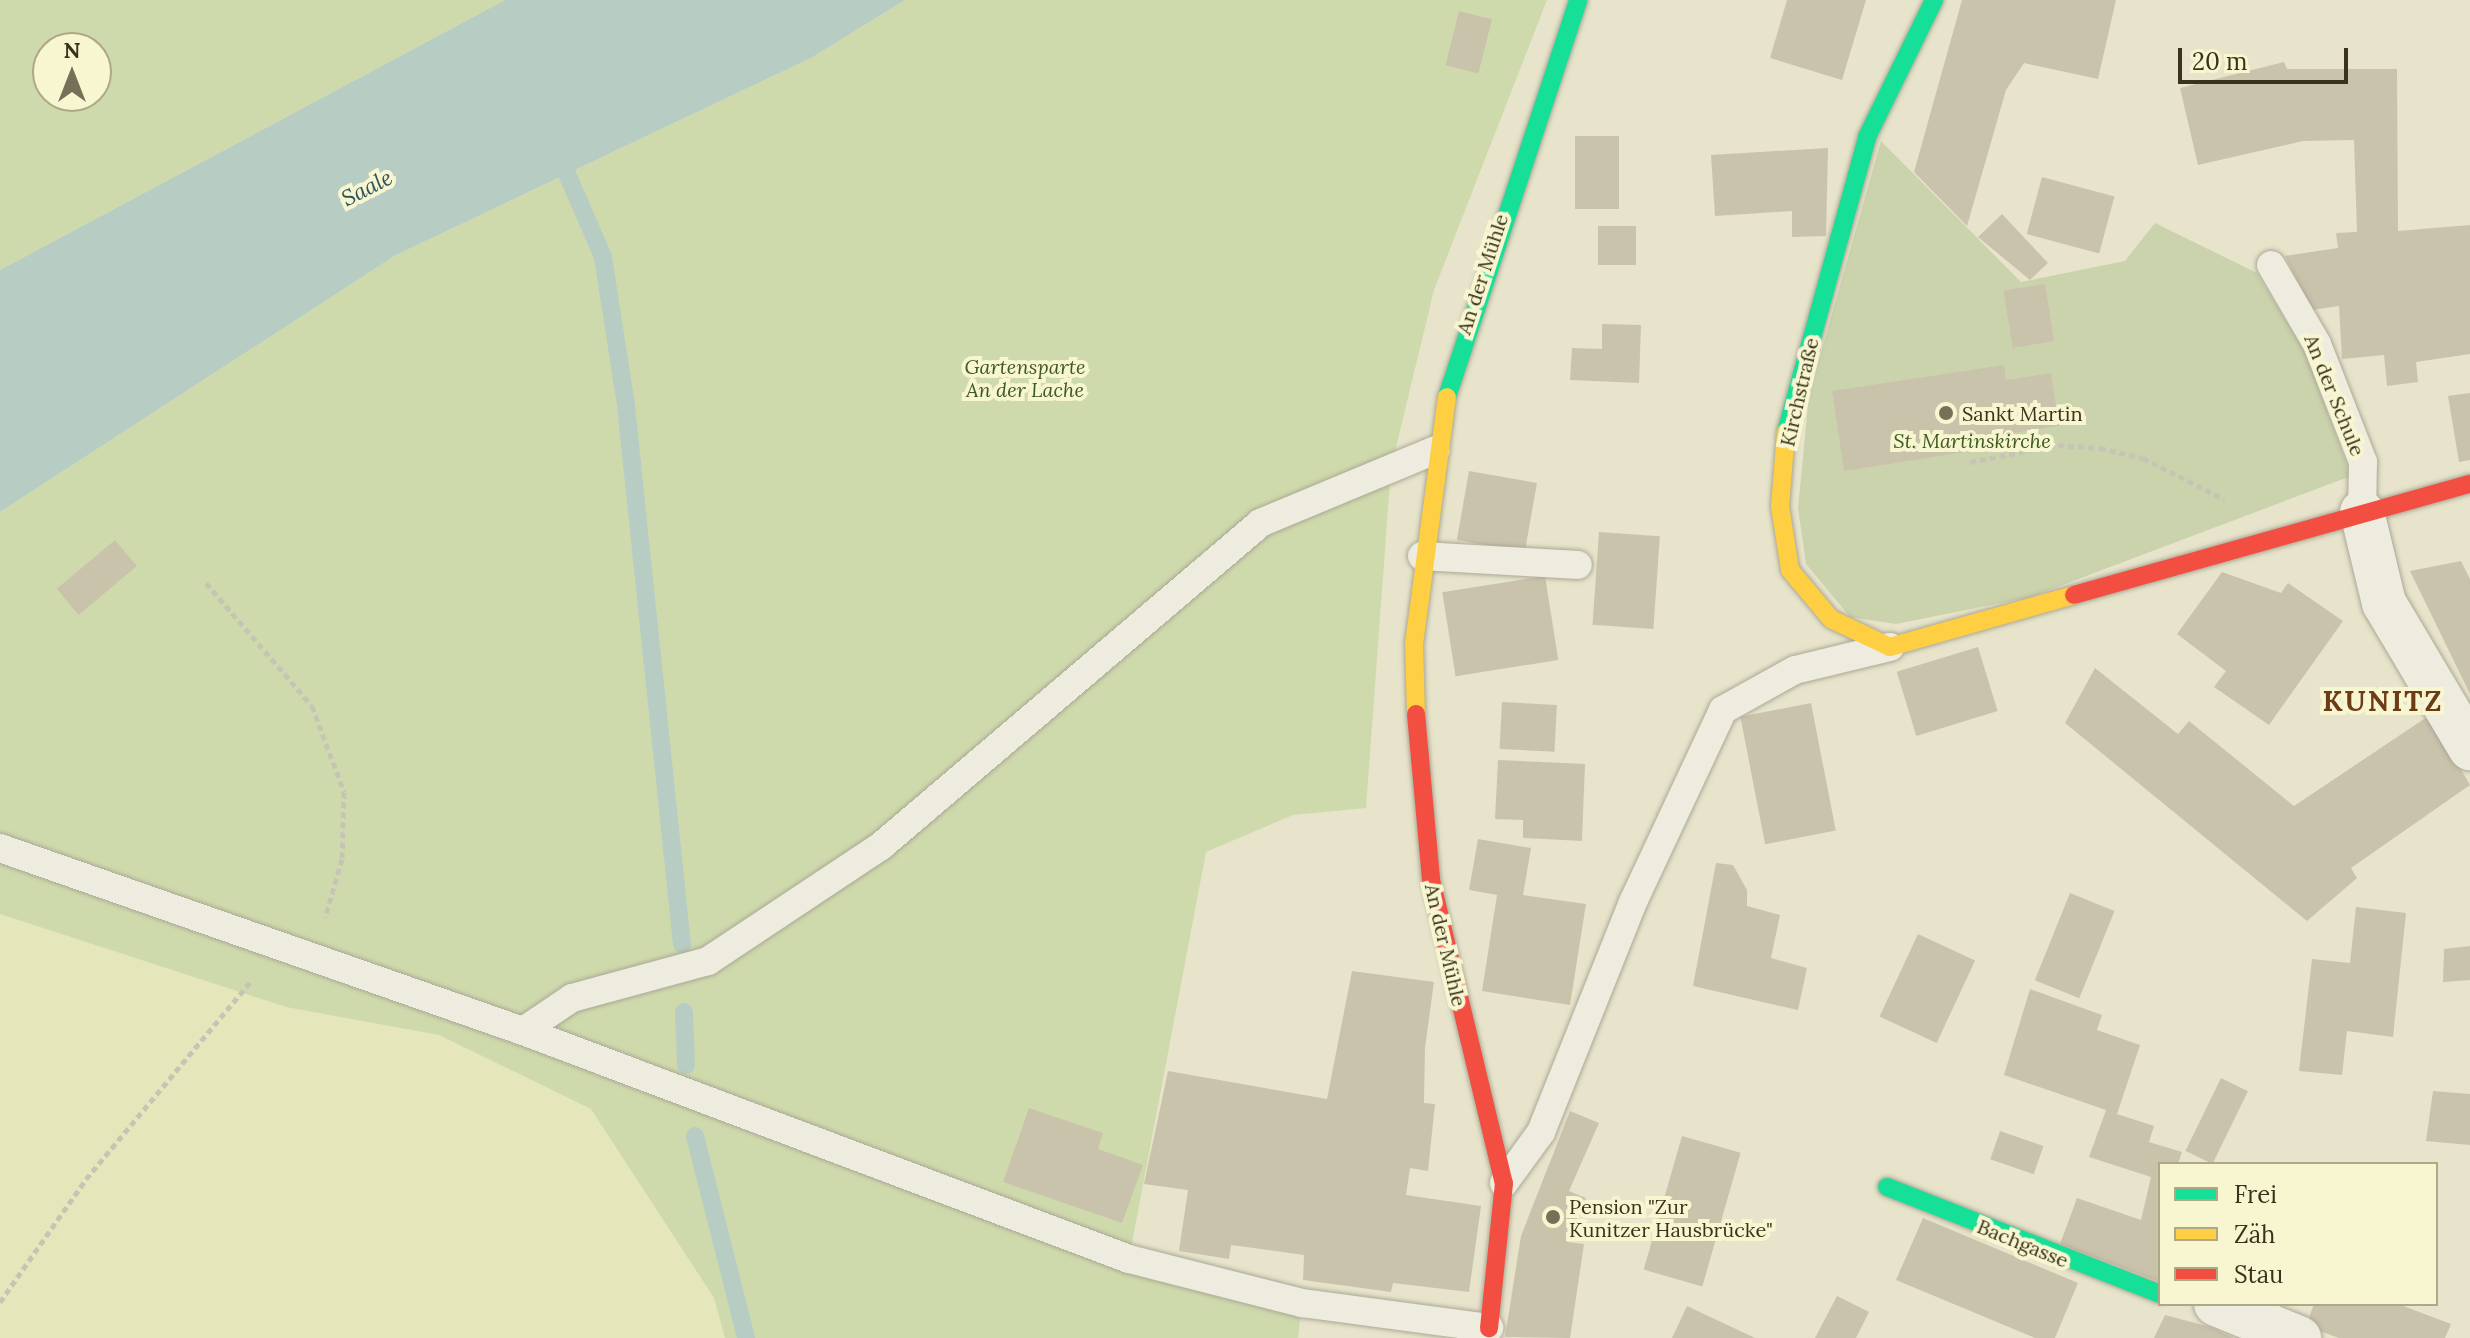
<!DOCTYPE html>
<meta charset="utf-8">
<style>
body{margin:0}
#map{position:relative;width:2470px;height:1338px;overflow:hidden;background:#e7e4cb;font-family:Lora,serif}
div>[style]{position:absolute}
.farmland>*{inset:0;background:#e5e6ba}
.green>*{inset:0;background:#cfdaac}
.cemetery>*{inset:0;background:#cad3ac}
.water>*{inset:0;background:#b7cdc4}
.stream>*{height:18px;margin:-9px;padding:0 9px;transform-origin:9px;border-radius:9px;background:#b7cdc4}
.building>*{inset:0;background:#cac3ac;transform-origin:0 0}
.path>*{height:5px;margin-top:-2.5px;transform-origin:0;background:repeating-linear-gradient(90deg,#c6c4b5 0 6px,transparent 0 10px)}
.roads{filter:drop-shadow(0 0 2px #aba895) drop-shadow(0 0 2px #aba895)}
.lane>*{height:28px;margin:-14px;padding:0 14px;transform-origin:14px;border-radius:14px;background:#eeecde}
.street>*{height:44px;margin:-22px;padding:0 22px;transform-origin:22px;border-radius:22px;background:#eeecde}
.fast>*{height:18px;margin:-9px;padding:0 9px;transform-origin:9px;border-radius:9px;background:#16e098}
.slow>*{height:18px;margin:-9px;padding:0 9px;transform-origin:9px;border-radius:9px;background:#ffcf43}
.jam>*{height:18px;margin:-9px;padding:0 9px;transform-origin:9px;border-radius:9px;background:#f24e42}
.dots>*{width:22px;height:22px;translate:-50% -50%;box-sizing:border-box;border:4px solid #f8f6d0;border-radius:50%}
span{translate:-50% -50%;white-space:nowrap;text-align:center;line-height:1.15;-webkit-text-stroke:8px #f8f6d0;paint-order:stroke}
.street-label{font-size:20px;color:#3a321c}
.park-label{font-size:20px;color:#3e5921;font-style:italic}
.poi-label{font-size:20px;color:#3a321c}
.left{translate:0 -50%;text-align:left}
.water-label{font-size:22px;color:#2a535c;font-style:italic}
.district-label{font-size:28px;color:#6b3c17;font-weight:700;letter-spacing:2px}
.legend{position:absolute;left:2158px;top:1162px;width:280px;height:144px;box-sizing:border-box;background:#f8f6d0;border:2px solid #aca888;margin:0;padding:10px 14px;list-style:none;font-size:24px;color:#3a321c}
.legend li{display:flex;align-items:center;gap:16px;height:40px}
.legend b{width:40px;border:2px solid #aca888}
.north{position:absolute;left:32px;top:32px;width:80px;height:80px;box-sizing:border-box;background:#f8f6d0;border:2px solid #aca888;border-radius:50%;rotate:0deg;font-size:22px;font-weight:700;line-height:32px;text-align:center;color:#3a321c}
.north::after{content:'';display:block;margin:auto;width:28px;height:36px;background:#777059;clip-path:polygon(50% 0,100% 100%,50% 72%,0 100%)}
.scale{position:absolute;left:2178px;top:48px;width:170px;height:36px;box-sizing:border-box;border:4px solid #3a321c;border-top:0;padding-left:10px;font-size:24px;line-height:28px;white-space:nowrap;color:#3a321c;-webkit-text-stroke:6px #f8f6d0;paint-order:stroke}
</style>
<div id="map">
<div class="farmland">
<i style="clip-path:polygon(0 914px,286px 1007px,439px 1035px,591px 1109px,714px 1298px,725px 1338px,0 1338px)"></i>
</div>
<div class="green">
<i style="clip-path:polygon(evenodd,0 0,505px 0,0 270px,0 0,48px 48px,96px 48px,96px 96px,48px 96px,48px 48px)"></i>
<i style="clip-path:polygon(905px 0,1547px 0,1434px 290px,1391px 468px,1366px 808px,1293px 815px,1206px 852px,1129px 1259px,1302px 1303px,1298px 1338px,725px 1338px,714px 1298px,591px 1109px,439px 1035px,286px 1007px,0 914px,0 512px,396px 255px,811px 58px)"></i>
</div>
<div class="cemetery">
<i style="clip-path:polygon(1881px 141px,2021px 282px,2125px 261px,2155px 223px,2257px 273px,2306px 354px,2351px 476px,2031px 597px,1896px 624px,1850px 617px,1806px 564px,1798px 508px,1809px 395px)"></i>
</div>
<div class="water">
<i style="clip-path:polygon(505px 0,905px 0,811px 58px,396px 255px,0 512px,0 270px)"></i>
</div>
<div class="stream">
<i style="left:558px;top:153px;width:113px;rotate:66.6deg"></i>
<i style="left:603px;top:257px;width:151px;rotate:81.2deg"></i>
<i style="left:626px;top:406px;width:541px;rotate:84.06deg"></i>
<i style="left:684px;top:1012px;width:53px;rotate:87.8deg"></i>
<i style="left:695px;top:1136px;width:208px;rotate:75.8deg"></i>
</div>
<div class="building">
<i style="clip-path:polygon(1787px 0,1866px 0,1842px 80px,1770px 58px)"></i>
<i style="clip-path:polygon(1962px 0,2116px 0,2098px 79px,2024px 63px,2006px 90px,1967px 226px,1914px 172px)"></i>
<i style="left:1459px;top:11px;width:34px;height:56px;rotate:14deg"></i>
<i style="clip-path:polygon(2284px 62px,2287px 69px,2397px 69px,2398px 231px,2470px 225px,2470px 354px,2416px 362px,2418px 382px,2387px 386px,2384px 355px,2342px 359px,2339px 306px,2312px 310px,2285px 256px,2338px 248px,2336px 233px,2357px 232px,2354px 140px,2303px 141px,2198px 165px,2180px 88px)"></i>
<i style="left:1575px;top:136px;width:44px;height:73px"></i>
<i style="clip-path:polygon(1828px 148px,1826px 236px,1792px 237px,1792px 211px,1715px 216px,1711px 155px)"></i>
<i style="left:2042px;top:177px;width:75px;height:59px;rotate:15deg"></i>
<i style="clip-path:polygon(2002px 214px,2048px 263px,2030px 280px,1978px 237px)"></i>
<i style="left:1636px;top:226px;width:39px;height:38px;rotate:90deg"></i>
<i style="left:2045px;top:284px;width:58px;height:42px;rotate:81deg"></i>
<i style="clip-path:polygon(1602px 324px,1641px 325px,1639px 383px,1570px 380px,1572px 348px,1602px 349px)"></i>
<i style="clip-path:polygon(2004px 365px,2006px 380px,2051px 373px,2059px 426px,2014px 433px,2016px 444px,1844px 471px,1832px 391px)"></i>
<i style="clip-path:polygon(2470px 393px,2470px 460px,2459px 462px,2448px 396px)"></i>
<i style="left:1469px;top:471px;width:69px;height:70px;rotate:10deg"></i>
<i style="left:1599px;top:532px;width:61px;height:93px;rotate:4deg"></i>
<i style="left:115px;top:540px;width:34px;height:76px;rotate:50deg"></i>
<i style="clip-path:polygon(2461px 561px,2470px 579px,2470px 694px,2410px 571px)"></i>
<i style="clip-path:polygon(2222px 572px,2281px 593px,2288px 583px,2343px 621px,2269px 725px,2214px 687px,2226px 671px,2177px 634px)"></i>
<i style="left:1545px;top:576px;width:85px;height:104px;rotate:81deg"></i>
<i style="left:1978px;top:647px;width:67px;height:85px;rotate:73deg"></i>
<i style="clip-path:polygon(2095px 668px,2178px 734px,2189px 721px,2294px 806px,2430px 715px,2470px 785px,2351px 868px,2357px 878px,2307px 921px,2065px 723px)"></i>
<i style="left:1502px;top:702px;width:55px;height:47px;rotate:3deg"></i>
<i style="left:1811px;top:703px;width:130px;height:72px;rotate:79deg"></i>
<i style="clip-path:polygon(1498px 760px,1585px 764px,1582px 841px,1523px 838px,1523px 820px,1495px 819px)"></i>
<i style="clip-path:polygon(1478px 839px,1531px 848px,1523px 895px,1586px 904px,1570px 1005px,1482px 991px,1497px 895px,1469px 890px)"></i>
<i style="clip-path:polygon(1716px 863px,1733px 865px,1747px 890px,1747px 906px,1780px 915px,1771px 958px,1807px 968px,1798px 1010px,1693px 986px)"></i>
<i style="left:2070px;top:893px;width:48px;height:94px;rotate:22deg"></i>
<i style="clip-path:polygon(2356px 907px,2406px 913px,2393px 1037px,2347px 1031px,2342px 1075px,2299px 1071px,2312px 959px,2350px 963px)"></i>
<i style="left:1918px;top:934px;width:63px;height:91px;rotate:25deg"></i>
<i style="clip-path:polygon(2470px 946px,2470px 980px,2443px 982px,2444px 949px)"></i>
<i style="clip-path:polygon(1352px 971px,1434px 982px,1425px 1048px,1424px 1103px,1435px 1104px,1428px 1171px,1410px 1168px,1406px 1195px,1481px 1206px,1469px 1292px,1393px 1283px,1391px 1292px,1303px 1280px,1304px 1255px,1231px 1245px,1229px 1259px,1179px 1251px,1188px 1190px,1144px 1184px,1168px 1071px,1327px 1099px)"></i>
<i style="clip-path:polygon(2030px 989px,2102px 1015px,2097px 1030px,2140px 1045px,2117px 1114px,2154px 1126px,2149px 1142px,2182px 1152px,2178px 1164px,2160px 1164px,2160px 1282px,2060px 1244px,2077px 1198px,2141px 1220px,2151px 1177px,2089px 1157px,2106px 1110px,2004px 1075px)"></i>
<i style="left:2221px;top:1078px;width:30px;height:81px;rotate:26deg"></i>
<i style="clip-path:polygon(2433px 1091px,2470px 1094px,2470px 1145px,2426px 1141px)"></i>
<i style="clip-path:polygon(1029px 1108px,1103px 1133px,1098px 1149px,1143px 1165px,1122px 1223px,1003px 1182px)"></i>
<i style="clip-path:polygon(1570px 1111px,1599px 1123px,1569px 1191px,1586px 1198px,1567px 1242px,1584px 1244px,1570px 1338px,1505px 1337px,1521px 1236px)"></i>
<i style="left:2000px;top:1131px;width:46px;height:30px;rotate:19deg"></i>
<i style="left:1682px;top:1136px;width:61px;height:139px;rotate:16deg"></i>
<i style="clip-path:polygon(1923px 1218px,2078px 1283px,2055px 1338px,2035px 1338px,1896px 1280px)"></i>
<i style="clip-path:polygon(1837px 1296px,1869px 1312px,1856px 1338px,1815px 1338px)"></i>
<i style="clip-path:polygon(2314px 1304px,2398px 1304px,2451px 1324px,2445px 1338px,2339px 1338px,2306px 1326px)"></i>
<i style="clip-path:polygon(1687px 1306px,1755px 1338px,1672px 1338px)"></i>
<i style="clip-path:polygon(2165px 1315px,2210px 1327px,2234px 1338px,2154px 1338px)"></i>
</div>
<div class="path">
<i style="left:1970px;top:462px;width:90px;rotate:-10.9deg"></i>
<i style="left:2058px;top:445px;width:42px;rotate:4.1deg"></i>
<i style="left:2100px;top:448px;width:44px;rotate:13.1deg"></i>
<i style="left:2143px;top:458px;width:91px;rotate:26.8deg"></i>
<i style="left:206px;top:583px;width:162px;rotate:49.2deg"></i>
<i style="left:312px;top:706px;width:92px;rotate:69.6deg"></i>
<i style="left:344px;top:792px;width:67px;rotate:91.7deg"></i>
<i style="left:342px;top:859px;width:61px;rotate:106.1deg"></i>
<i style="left:0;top:1302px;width:150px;rotate:-55deg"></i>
<i style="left:86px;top:1179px;width:258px;rotate:-50.2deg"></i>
</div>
<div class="roads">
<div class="lane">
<i style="left:2271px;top:265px;width:91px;rotate:59.8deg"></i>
<i style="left:2317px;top:344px;width:127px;rotate:68.7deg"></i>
<i style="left:2363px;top:462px;width:50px;rotate:91.1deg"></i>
<i style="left:1422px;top:556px;width:156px;rotate:3.3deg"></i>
<i style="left:0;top:848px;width:554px;rotate:19.29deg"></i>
<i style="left:523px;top:1031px;width:647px;rotate:20.62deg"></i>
<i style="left:1129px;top:1259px;width:179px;rotate:14.3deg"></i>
<i style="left:1302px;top:1303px;width:189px;rotate:7.6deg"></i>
<i style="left:523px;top:1031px;width:59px;rotate:-34deg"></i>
<i style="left:572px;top:998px;width:141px;rotate:-15.2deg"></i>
<i style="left:708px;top:961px;width:208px;rotate:-33.6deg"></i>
<i style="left:881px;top:846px;width:498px;rotate:-40.4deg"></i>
<i style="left:1260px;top:523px;width:190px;rotate:-22.6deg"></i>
<i style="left:1504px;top:1183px;width:63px;rotate:-54deg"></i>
<i style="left:1541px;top:1132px;width:248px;rotate:-68.2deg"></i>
<i style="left:1633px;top:902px;width:212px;rotate:-64.9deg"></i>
<i style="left:1723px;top:710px;width:82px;rotate:-29.1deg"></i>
<i style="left:1795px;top:670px;width:98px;rotate:-13.6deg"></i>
</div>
<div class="street">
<i style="left:2362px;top:512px;width:94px;rotate:76.4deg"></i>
<i style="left:2384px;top:603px;width:169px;rotate:59.3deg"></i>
<i style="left:2216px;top:1304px;width:90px;rotate:22.3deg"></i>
</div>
<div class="fast">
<i style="left:1447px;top:397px;width:418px;rotate:-71.7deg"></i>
<i style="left:1786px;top:432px;width:306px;rotate:-74.6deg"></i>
<i style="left:1867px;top:137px;width:153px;rotate:-63.9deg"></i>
<i style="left:1887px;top:1187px;width:293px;rotate:21.4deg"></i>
</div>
<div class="slow">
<i style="left:1786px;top:432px;width:74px;rotate:94.6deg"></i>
<i style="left:1780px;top:506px;width:65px;rotate:81.1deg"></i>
<i style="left:1790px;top:570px;width:64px;rotate:50.1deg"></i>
<i style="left:1831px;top:619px;width:65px;rotate:25.4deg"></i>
<i style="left:1890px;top:647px;width:191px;rotate:-15.8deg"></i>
<i style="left:1416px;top:714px;width:70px;rotate:-91.6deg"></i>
<i style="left:1414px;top:644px;width:249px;rotate:-82.4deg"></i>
</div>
<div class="jam">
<i style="left:2074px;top:595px;width:411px;rotate:-15.7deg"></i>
<i style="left:1416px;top:714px;width:167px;rotate:84.8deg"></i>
<i style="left:1431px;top:880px;width:312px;rotate:76.5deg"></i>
<i style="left:1504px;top:1183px;width:146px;rotate:95.9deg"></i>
</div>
</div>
<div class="dots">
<i style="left:1946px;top:413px;background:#777059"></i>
<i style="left:1553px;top:1217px;background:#777059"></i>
</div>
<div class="street-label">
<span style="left:1482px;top:274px;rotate:-72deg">An der Mühle</span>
<span style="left:1799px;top:392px;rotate:-77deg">Kirchstraße</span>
<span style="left:2335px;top:395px;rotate:68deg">An der Schule</span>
<span style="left:1446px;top:945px;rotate:77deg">An der Mühle</span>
<span style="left:2023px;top:1243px;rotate:22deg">Bachgasse</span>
</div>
<div class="park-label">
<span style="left:1025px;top:378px">Gartensparte<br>An der Lache</span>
<span style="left:1972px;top:440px">St. Martinskirche</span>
</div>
<div class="poi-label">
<span class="left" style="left:1962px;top:413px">Sankt Martin</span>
<span class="left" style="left:1569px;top:1218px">Pension "Zur<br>Kunitzer Hausbrücke"</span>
</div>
<div class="water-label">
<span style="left:367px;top:188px;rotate:-27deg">Saale</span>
</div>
<div class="district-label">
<span style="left:2383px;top:701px">KUNITZ</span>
</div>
<ul class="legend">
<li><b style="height:10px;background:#16e098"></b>Frei</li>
<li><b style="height:10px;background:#ffcf43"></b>Zäh</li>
<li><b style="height:10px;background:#f24e42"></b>Stau</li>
</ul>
<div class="north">N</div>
<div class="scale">20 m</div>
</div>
